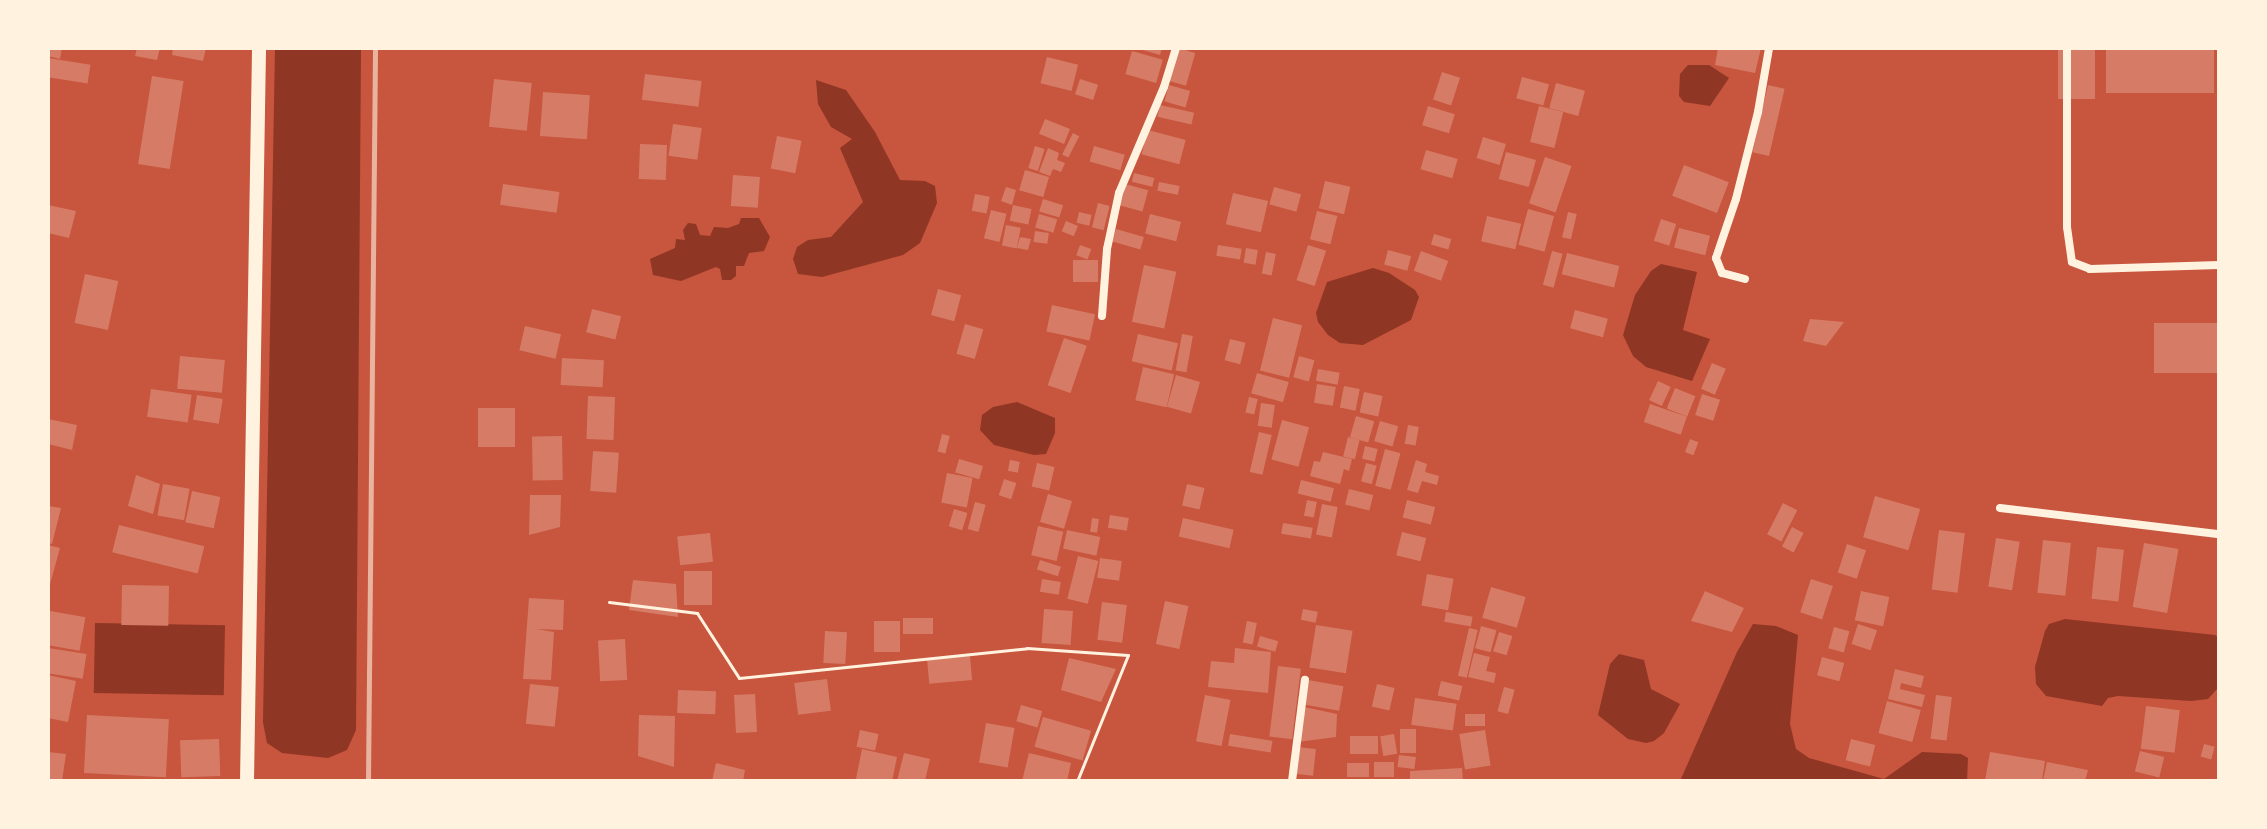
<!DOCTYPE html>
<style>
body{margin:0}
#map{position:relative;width:2267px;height:829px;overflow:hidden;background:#c8553d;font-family:Ubuntu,sans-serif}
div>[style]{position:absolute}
.water>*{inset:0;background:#8f3625;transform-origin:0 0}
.building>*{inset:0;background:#d67c66;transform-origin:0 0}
.path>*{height:3px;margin:-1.5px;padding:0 1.5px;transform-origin:1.5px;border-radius:1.5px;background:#fff3e0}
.minor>*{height:8px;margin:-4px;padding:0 4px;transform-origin:4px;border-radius:4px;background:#fff3e0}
.tertiary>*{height:14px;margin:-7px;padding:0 7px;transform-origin:7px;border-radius:7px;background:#fff3e0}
.rail>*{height:5px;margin:-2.5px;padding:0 2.5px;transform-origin:2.5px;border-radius:2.5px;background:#e9b49f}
span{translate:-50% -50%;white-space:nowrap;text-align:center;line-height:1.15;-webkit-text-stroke:8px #fff3e0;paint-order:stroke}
.frame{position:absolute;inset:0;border:50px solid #fff3e0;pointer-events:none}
</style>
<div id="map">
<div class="water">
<i style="clip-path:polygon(275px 48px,361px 48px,356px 730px,347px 750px,328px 758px,282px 753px,267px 743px,263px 722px)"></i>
<i style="clip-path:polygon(1688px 65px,1709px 65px,1729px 78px,1710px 106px,1684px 102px,1679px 96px,1680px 74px)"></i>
<i style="clip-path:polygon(816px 80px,846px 90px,875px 132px,900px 180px,925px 181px,935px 186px,937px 203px,920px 243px,903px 255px,822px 277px,798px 274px,793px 259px,797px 247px,808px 240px,831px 237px,863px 202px,840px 148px,852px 139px,831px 127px,818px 104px)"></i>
<i style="clip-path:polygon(741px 218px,759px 218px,770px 237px,764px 251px,749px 253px,744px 266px,736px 266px,736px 276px,731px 280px,722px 280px,720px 269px,716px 267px,681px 281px,653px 275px,650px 259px,675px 248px,676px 239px,685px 240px,683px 230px,688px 223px,696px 224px,700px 235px,710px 236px,714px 227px,728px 228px,739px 224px)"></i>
<i style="clip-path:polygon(1661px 264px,1697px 272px,1683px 330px,1710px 339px,1692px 381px,1646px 367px,1633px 356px,1623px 335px,1635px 295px,1651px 271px)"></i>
<i style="clip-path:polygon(1373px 268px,1389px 273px,1415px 290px,1419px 297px,1411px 320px,1363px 345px,1340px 343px,1328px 335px,1318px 322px,1316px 313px,1327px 282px)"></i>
<i style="clip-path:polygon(1017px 402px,1055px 418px,1055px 433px,1046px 454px,1034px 455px,994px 445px,980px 430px,982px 415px,993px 407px)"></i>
<i style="clip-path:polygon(2065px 619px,2215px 635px,2219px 638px,2217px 689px,2208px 699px,2191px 701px,2118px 696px,2108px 698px,2102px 706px,2046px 696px,2036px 684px,2035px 667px,2045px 631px,2049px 624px)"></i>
<i style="left:95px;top:623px;width:130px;height:70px;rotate:1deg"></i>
<i style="clip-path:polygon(1753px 624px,1776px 626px,1798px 635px,1790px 724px,1796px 749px,1809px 758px,1884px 779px,1922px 752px,1961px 754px,1968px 758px,1967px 781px,1680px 781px,1737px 652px)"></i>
<i style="clip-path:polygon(1619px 654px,1644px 660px,1651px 689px,1680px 704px,1664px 733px,1654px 741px,1646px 743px,1628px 739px,1598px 715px,1610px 664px)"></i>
</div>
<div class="building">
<i style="clip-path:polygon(48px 48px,62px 48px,60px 59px,48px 56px)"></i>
<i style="clip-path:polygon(137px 48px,160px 48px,157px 60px,135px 56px)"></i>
<i style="clip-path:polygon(173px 48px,206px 48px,203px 61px,172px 55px)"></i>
<i style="clip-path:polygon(1136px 48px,1162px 48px,1160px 55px)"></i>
<i style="left:1178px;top:48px;width:18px;height:34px;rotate:16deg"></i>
<i style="clip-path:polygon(1718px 48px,1761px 48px,1755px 73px,1715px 65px)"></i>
<i style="left:2058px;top:48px;width:37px;height:51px"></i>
<i style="left:2106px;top:48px;width:108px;height:45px"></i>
<i style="left:1132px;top:51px;width:32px;height:24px;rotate:16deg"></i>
<i style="left:1047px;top:57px;width:32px;height:27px;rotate:14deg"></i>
<i style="left:48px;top:58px;width:43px;height:19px;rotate:9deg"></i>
<i style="left:1442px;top:72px;width:19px;height:29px;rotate:18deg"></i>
<i style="left:645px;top:74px;width:57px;height:26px;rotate:7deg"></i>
<i style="left:152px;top:76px;width:32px;height:89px;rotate:9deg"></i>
<i style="left:1522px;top:77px;width:28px;height:22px;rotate:15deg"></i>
<i style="left:494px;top:79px;width:38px;height:48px;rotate:6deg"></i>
<i style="left:1080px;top:79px;width:19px;height:16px;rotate:18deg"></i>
<i style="left:1556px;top:83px;width:30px;height:26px;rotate:15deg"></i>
<i style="left:1169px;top:85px;width:22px;height:17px;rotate:16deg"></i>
<i style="left:1768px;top:85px;width:17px;height:69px;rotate:13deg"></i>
<i style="left:543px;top:92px;width:47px;height:44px;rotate:4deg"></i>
<i style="left:1160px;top:105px;width:35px;height:12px;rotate:13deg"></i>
<i style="left:1428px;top:106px;width:28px;height:20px;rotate:17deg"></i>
<i style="left:1539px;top:106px;width:25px;height:37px;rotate:14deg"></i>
<i style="left:1045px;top:119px;width:27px;height:16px;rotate:22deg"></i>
<i style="left:673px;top:124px;width:29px;height:32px;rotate:8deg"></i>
<i style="left:1148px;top:130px;width:39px;height:25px;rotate:15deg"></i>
<i style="left:1073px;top:133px;width:7px;height:24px;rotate:27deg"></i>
<i style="left:777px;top:136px;width:25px;height:33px;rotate:11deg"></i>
<i style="left:1483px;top:137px;width:24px;height:22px;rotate:17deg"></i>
<i style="left:640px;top:144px;width:27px;height:35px;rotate:2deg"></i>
<i style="left:1035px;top:146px;width:10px;height:23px;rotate:17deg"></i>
<i style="left:1094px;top:146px;width:32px;height:16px;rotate:16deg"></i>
<i style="clip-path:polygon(1048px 148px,1059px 153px,1057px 160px,1065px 163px,1061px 172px,1053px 169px,1050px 176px,1039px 172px)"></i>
<i style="left:1426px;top:150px;width:33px;height:20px;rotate:16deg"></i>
<i style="left:1506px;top:152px;width:31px;height:28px;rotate:15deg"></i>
<i style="left:1545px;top:157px;width:28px;height:49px;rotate:19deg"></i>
<i style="left:1684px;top:165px;width:48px;height:33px;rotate:21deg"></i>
<i style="left:1025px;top:170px;width:25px;height:21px;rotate:16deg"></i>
<i style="left:1134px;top:173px;width:21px;height:9px;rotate:14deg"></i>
<i style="left:733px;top:175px;width:27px;height:31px;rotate:4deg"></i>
<i style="left:1325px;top:181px;width:26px;height:28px;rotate:13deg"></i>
<i style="left:1159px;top:182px;width:21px;height:9px;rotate:11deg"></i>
<i style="left:503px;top:184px;width:57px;height:21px;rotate:8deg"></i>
<i style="left:1125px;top:184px;width:24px;height:22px;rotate:15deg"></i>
<i style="clip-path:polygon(1006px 187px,1016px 190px,1012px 205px,1001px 201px)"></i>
<i style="left:1274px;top:187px;width:28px;height:18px;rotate:15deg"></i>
<i style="left:1233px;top:193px;width:36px;height:32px;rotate:13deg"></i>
<i style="left:975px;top:194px;width:15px;height:17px;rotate:11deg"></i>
<i style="left:1043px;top:199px;width:21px;height:13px;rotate:17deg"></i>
<i style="left:1098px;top:203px;width:12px;height:25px;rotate:14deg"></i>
<i style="clip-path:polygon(48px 205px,76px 211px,69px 238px,48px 233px)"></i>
<i style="left:1013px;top:205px;width:19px;height:16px;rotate:12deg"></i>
<i style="left:1528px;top:209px;width:27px;height:37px;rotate:15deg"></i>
<i style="left:991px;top:210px;width:16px;height:29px;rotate:14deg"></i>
<i style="left:1317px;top:211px;width:21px;height:29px;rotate:14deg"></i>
<i style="left:1079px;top:212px;width:13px;height:11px;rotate:13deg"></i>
<i style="left:1568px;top:212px;width:9px;height:26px;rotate:13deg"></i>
<i style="left:1039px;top:214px;width:19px;height:14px;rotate:16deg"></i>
<i style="left:1150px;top:214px;width:32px;height:20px;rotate:14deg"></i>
<i style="left:1487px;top:216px;width:35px;height:26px;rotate:13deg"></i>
<i style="left:1661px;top:219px;width:16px;height:23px;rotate:18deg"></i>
<i style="left:1066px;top:221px;width:13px;height:11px;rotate:23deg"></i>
<i style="left:1006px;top:225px;width:15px;height:21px;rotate:11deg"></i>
<i style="left:1679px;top:228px;width:32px;height:20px;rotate:14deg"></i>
<i style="left:1116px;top:229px;width:29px;height:13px;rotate:16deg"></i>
<i style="left:1035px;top:231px;width:14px;height:11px;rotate:8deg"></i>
<i style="left:1434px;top:234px;width:18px;height:11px;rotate:16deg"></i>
<i style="clip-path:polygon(1020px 237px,1031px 239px,1028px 250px,1017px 248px)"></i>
<i style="left:1080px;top:245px;width:12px;height:11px;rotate:20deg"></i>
<i style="left:1218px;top:245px;width:24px;height:11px;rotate:9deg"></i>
<i style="left:1308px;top:245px;width:19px;height:37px;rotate:18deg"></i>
<i style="left:1246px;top:248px;width:12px;height:15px;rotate:9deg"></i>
<i style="left:1388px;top:250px;width:24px;height:15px;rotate:15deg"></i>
<i style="left:1421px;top:251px;width:29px;height:21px;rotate:20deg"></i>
<i style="left:1552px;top:251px;width:11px;height:35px;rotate:15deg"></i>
<i style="left:1266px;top:252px;width:10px;height:22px;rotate:11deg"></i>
<i style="left:1567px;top:253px;width:54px;height:22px;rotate:14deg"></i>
<i style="left:1073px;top:260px;width:25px;height:22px"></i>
<i style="left:1144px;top:265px;width:33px;height:58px;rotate:12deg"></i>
<i style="left:85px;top:274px;width:34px;height:50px;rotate:12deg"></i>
<i style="left:938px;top:289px;width:24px;height:27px;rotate:15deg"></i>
<i style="left:1052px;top:305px;width:44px;height:27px;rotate:12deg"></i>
<i style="left:592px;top:309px;width:30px;height:24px;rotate:14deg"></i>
<i style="left:1575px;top:310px;width:34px;height:19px;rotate:15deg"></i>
<i style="left:1273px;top:318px;width:30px;height:54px;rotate:14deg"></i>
<i style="clip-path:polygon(1810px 319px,1844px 322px,1826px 346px,1803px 341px)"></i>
<i style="left:2154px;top:323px;width:65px;height:50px"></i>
<i style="left:965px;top:324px;width:19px;height:31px;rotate:16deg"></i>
<i style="left:525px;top:326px;width:37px;height:25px;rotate:13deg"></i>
<i style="left:1138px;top:334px;width:41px;height:28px;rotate:13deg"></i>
<i style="left:1182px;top:334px;width:11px;height:37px;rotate:10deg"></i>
<i style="left:1064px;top:338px;width:24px;height:50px;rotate:19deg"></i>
<i style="left:1230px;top:339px;width:16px;height:22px;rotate:14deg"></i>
<i style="left:180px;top:356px;width:45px;height:33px;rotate:5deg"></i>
<i style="left:1299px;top:356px;width:16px;height:22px;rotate:15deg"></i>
<i style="left:562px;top:358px;width:42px;height:27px;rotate:3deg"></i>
<i style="left:1712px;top:363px;width:15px;height:28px;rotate:23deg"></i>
<i style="left:1143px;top:367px;width:32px;height:34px;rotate:13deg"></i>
<i style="left:1318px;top:369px;width:22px;height:12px;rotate:10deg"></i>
<i style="left:1257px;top:373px;width:33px;height:21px;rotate:16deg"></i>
<i style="left:1176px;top:375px;width:25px;height:33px;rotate:16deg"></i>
<i style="left:1658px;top:381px;width:14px;height:21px;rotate:25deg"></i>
<i style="left:1317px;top:384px;width:19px;height:19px;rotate:9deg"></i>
<i style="left:1344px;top:386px;width:16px;height:22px;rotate:11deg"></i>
<i style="left:1675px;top:388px;width:22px;height:22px;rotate:22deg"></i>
<i style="left:151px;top:389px;width:41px;height:28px;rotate:8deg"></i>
<i style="left:1364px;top:392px;width:19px;height:21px;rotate:12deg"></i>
<i style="left:1702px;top:394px;width:19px;height:22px;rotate:18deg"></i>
<i style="left:197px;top:395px;width:26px;height:25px;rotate:9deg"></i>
<i style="left:588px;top:396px;width:27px;height:43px;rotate:2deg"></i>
<i style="left:1249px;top:397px;width:9px;height:16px;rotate:13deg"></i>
<i style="left:1261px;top:403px;width:14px;height:23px;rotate:8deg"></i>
<i style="left:1650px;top:404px;width:39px;height:19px;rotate:19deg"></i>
<i style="left:478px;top:408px;width:37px;height:39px"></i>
<i style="left:1356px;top:416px;width:19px;height:22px;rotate:16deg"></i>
<i style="clip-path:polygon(48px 419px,77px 425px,72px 450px,48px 444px)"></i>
<i style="left:1282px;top:420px;width:28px;height:41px;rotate:15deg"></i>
<i style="left:1380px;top:421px;width:19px;height:21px;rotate:16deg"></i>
<i style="left:1408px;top:425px;width:11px;height:19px;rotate:10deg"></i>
<i style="left:1259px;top:432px;width:13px;height:41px;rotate:13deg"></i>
<i style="left:942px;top:434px;width:8px;height:18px;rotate:14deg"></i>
<i style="left:562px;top:436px;width:44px;height:30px;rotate:89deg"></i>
<i style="left:1348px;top:437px;width:12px;height:20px;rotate:14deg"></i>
<i style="left:1690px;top:439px;width:9px;height:14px;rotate:21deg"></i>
<i style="left:1365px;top:446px;width:13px;height:13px;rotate:13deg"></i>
<i style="left:1385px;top:449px;width:16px;height:38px;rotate:15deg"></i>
<i style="left:593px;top:451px;width:26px;height:40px;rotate:4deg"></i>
<i style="clip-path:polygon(1323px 452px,1352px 459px,1349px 471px,1344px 469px,1340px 484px,1310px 476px,1314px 461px,1320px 462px)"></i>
<i style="left:959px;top:459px;width:25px;height:14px;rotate:16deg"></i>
<i style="left:1010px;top:460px;width:10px;height:11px;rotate:11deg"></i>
<i style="clip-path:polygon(1416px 460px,1427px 464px,1425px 472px,1439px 476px,1437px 485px,1422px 481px,1418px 493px,1407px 490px)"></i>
<i style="left:1037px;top:463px;width:18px;height:24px;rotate:13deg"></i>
<i style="left:1366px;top:463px;width:11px;height:19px;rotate:15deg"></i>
<i style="left:947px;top:473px;width:26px;height:30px;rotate:11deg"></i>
<i style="clip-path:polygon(136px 475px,160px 484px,153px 514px,128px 506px)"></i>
<i style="left:1004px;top:479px;width:13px;height:17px;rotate:18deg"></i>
<i style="left:1301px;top:480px;width:34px;height:14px;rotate:14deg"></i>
<i style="left:163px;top:484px;width:27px;height:32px;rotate:10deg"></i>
<i style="left:1187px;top:484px;width:18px;height:22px;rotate:13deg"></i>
<i style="left:1349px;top:489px;width:25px;height:16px;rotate:14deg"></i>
<i style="left:192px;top:491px;width:29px;height:32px;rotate:12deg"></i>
<i style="left:1048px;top:494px;width:25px;height:29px;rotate:16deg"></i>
<i style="clip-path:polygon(530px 495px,561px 495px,560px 527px,529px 535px)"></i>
<i style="left:1875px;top:496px;width:47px;height:43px;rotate:16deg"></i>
<i style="left:1307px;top:500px;width:10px;height:16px;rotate:11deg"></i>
<i style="left:1407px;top:500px;width:29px;height:18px;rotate:14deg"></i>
<i style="left:975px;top:502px;width:11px;height:28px;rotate:15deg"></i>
<i style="left:1783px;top:503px;width:16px;height:35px;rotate:27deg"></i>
<i style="left:1322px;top:504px;width:16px;height:31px;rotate:11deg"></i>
<i style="clip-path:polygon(48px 506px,61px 508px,52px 544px,48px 543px)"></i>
<i style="left:954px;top:509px;width:14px;height:18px;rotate:17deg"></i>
<i style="left:1110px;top:515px;width:19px;height:13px;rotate:9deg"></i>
<i style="left:1092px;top:518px;width:7px;height:14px;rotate:8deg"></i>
<i style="left:1183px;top:518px;width:52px;height:19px;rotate:13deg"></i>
<i style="left:1283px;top:523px;width:30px;height:11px;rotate:9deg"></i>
<i style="left:119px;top:525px;width:88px;height:28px;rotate:14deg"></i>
<i style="left:1038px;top:526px;width:26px;height:30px;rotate:13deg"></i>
<i style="left:1792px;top:527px;width:13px;height:22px;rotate:27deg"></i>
<i style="left:1067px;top:530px;width:34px;height:19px;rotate:12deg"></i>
<i style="left:1939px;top:530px;width:26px;height:60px;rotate:7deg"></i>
<i style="left:1402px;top:532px;width:25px;height:24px;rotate:14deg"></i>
<i style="left:710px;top:533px;width:29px;height:33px;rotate:84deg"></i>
<i style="left:1996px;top:538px;width:24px;height:49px;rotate:9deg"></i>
<i style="left:2043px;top:540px;width:28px;height:53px;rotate:6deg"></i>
<i style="left:2144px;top:543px;width:35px;height:65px;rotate:10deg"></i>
<i style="left:1847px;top:544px;width:20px;height:30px;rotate:18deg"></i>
<i style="clip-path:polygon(48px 545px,60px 548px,49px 588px,48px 588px)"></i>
<i style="left:2097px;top:547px;width:27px;height:52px;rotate:6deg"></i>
<i style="left:1078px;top:556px;width:21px;height:44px;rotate:14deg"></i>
<i style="left:1100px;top:558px;width:22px;height:20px;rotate:8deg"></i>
<i style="left:1040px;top:560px;width:22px;height:10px;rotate:18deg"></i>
<i style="left:712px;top:571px;width:34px;height:28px;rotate:90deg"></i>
<i style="left:1427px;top:574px;width:27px;height:32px;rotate:10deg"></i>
<i style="left:1042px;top:579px;width:19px;height:13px;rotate:9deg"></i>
<i style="left:1811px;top:579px;width:23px;height:35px;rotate:18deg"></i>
<i style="clip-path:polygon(633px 580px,676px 584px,678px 617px,629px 610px)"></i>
<i style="left:122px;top:585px;width:47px;height:40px;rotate:1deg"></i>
<i style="left:1491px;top:587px;width:36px;height:32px;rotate:16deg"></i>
<i style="clip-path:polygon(1705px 591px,1744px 608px,1732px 632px,1691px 621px)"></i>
<i style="left:1861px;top:591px;width:29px;height:30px;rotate:12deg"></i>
<i style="clip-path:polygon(529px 598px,564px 600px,563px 630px,536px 629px,554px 632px,551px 680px,523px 679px)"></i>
<i style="left:1165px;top:601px;width:24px;height:44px;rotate:12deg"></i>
<i style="left:1102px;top:602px;width:25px;height:38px;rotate:7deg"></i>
<i style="left:1044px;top:609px;width:29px;height:34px;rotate:4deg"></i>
<i style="left:1303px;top:609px;width:15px;height:11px;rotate:11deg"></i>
<i style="left:50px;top:611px;width:36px;height:34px;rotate:10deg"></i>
<i style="left:1446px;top:612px;width:27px;height:10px;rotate:10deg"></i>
<i style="left:903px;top:618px;width:30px;height:16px"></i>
<i style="left:874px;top:621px;width:26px;height:31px"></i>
<i style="left:1247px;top:621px;width:10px;height:22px;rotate:11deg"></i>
<i style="left:1858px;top:624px;width:20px;height:21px;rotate:18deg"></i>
<i style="left:1316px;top:625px;width:37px;height:43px;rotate:9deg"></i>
<i style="left:1481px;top:626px;width:16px;height:23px;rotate:15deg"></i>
<i style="left:1834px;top:627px;width:16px;height:22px;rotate:15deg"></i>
<i style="left:1469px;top:628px;width:9px;height:49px;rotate:13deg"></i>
<i style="left:825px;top:631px;width:22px;height:32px;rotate:3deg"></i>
<i style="left:1499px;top:632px;width:14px;height:20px;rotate:17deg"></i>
<i style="left:1260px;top:636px;width:19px;height:11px;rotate:16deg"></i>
<i style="left:625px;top:639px;width:41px;height:27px;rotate:87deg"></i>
<i style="left:48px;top:648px;width:39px;height:25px;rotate:9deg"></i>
<i style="clip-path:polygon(1235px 648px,1271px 652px,1268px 693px,1208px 687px,1211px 661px,1234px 663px)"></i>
<i style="clip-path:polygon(1474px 653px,1490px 657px,1486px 671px,1496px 673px,1494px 683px,1468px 677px)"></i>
<i style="left:970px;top:656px;width:24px;height:43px;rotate:85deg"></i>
<i style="left:1822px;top:657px;width:23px;height:19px;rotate:15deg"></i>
<i style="clip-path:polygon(1069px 658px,1116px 669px,1101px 702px,1061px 690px)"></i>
<i style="left:1278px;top:666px;width:23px;height:71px;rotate:7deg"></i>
<i style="clip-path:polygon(1895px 669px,1924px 676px,1921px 688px,1901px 683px,1900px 689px,1925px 695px,1922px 707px,1888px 699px)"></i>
<i style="clip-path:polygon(48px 675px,76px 681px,68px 722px,48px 718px)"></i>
<i style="left:827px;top:679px;width:32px;height:33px;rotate:83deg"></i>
<i style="left:1308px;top:680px;width:36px;height:25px;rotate:10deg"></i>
<i style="left:1441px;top:681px;width:22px;height:15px;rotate:13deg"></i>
<i style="left:530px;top:684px;width:29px;height:40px;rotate:6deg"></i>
<i style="left:1377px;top:684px;width:18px;height:23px;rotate:13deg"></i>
<i style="left:1504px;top:687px;width:11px;height:25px;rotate:15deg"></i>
<i style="left:678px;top:690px;width:38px;height:23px;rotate:2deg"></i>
<i style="left:755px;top:694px;width:38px;height:21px;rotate:87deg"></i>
<i style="left:1205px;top:695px;width:26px;height:47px;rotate:11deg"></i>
<i style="left:1936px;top:695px;width:16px;height:44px;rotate:7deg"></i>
<i style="left:1415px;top:698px;width:42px;height:27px;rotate:8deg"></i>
<i style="left:1887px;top:701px;width:35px;height:33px;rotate:15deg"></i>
<i style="left:1021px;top:705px;width:22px;height:17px;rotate:16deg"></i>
<i style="left:2146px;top:706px;width:34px;height:43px;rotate:7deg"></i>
<i style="clip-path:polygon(1304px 707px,1337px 714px,1336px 737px,1298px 742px)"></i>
<i style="left:1465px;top:714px;width:20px;height:12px"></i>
<i style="left:87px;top:715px;width:82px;height:58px;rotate:3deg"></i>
<i style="clip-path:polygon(639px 715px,675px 716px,674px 767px,638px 756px)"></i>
<i style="left:1043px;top:717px;width:50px;height:31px;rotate:16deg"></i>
<i style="left:986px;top:723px;width:29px;height:40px;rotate:10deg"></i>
<i style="left:1416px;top:729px;width:24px;height:16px;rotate:90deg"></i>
<i style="left:860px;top:730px;width:19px;height:17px;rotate:12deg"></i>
<i style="left:1485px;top:730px;width:36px;height:26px;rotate:81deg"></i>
<i style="left:1230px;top:734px;width:43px;height:12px;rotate:9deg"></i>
<i style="left:1394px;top:734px;width:20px;height:14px;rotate:81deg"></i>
<i style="left:1350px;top:736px;width:28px;height:18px"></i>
<i style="left:219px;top:739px;width:37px;height:39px;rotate:88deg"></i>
<i style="left:1851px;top:739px;width:25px;height:22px;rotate:14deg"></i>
<i style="left:2204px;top:744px;width:11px;height:13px;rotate:15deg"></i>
<i style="left:1297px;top:747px;width:19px;height:27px;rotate:6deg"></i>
<i style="clip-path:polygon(862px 749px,897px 757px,892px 781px,856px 779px)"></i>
<i style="left:2140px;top:751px;width:25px;height:21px;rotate:14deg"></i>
<i style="clip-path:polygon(48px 752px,66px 754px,62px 781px,48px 781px)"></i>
<i style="clip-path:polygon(1990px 752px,2045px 761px,2042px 781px,1985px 781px)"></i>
<i style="clip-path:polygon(904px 753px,930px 759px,925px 781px,897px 781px)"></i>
<i style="clip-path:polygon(1029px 753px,1071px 763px,1067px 781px,1022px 781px)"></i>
<i style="left:1399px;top:755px;width:17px;height:12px;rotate:7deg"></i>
<i style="left:1374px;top:762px;width:20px;height:15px"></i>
<i style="clip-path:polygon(2047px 762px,2088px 770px,2085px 781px,2043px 781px)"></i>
<i style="clip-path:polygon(716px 763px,745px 770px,743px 781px,712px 781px)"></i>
<i style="left:1347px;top:763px;width:22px;height:14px"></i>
<i style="clip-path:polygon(1462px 768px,1463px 781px,1410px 781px,1410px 771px)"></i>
</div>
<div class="path">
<i style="left:609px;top:602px;width:89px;rotate:7.1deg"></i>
<i style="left:697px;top:613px;width:77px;rotate:57.1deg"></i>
<i style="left:739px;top:678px;width:290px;rotate:-5.9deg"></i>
<i style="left:1027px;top:648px;width:101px;rotate:4deg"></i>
<i style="left:1128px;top:655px;width:136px;rotate:112deg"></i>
</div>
<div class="minor">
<i style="left:2067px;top:48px;width:179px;rotate:90deg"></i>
<i style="left:2067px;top:227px;width:35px;rotate:82deg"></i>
<i style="left:2072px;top:262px;width:19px;rotate:21deg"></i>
<i style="left:2090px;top:269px;width:129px;rotate:-1.8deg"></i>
<i style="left:1745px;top:279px;width:24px;rotate:-165deg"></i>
<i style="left:1722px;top:273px;width:16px;rotate:-112deg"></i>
<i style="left:1716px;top:258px;width:62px;rotate:-71.3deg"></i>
<i style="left:1736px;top:199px;width:90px;rotate:-75.8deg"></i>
<i style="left:1758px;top:112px;width:65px;rotate:-80.2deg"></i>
<i style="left:1102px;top:316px;width:67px;rotate:-85.7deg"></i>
<i style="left:1107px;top:249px;width:57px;rotate:-77.9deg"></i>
<i style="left:1119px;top:193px;width:115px;rotate:-67deg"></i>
<i style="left:1164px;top:87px;width:41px;rotate:-72.9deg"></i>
<i style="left:2000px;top:508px;width:221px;rotate:6.8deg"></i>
<i style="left:1292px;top:781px;width:102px;rotate:-82.7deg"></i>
</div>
<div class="tertiary">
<i style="left:247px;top:781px;width:733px;rotate:-89.06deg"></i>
</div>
<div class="rail">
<i style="left:368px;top:781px;width:733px;rotate:-89.45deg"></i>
</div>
<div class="frame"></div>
</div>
